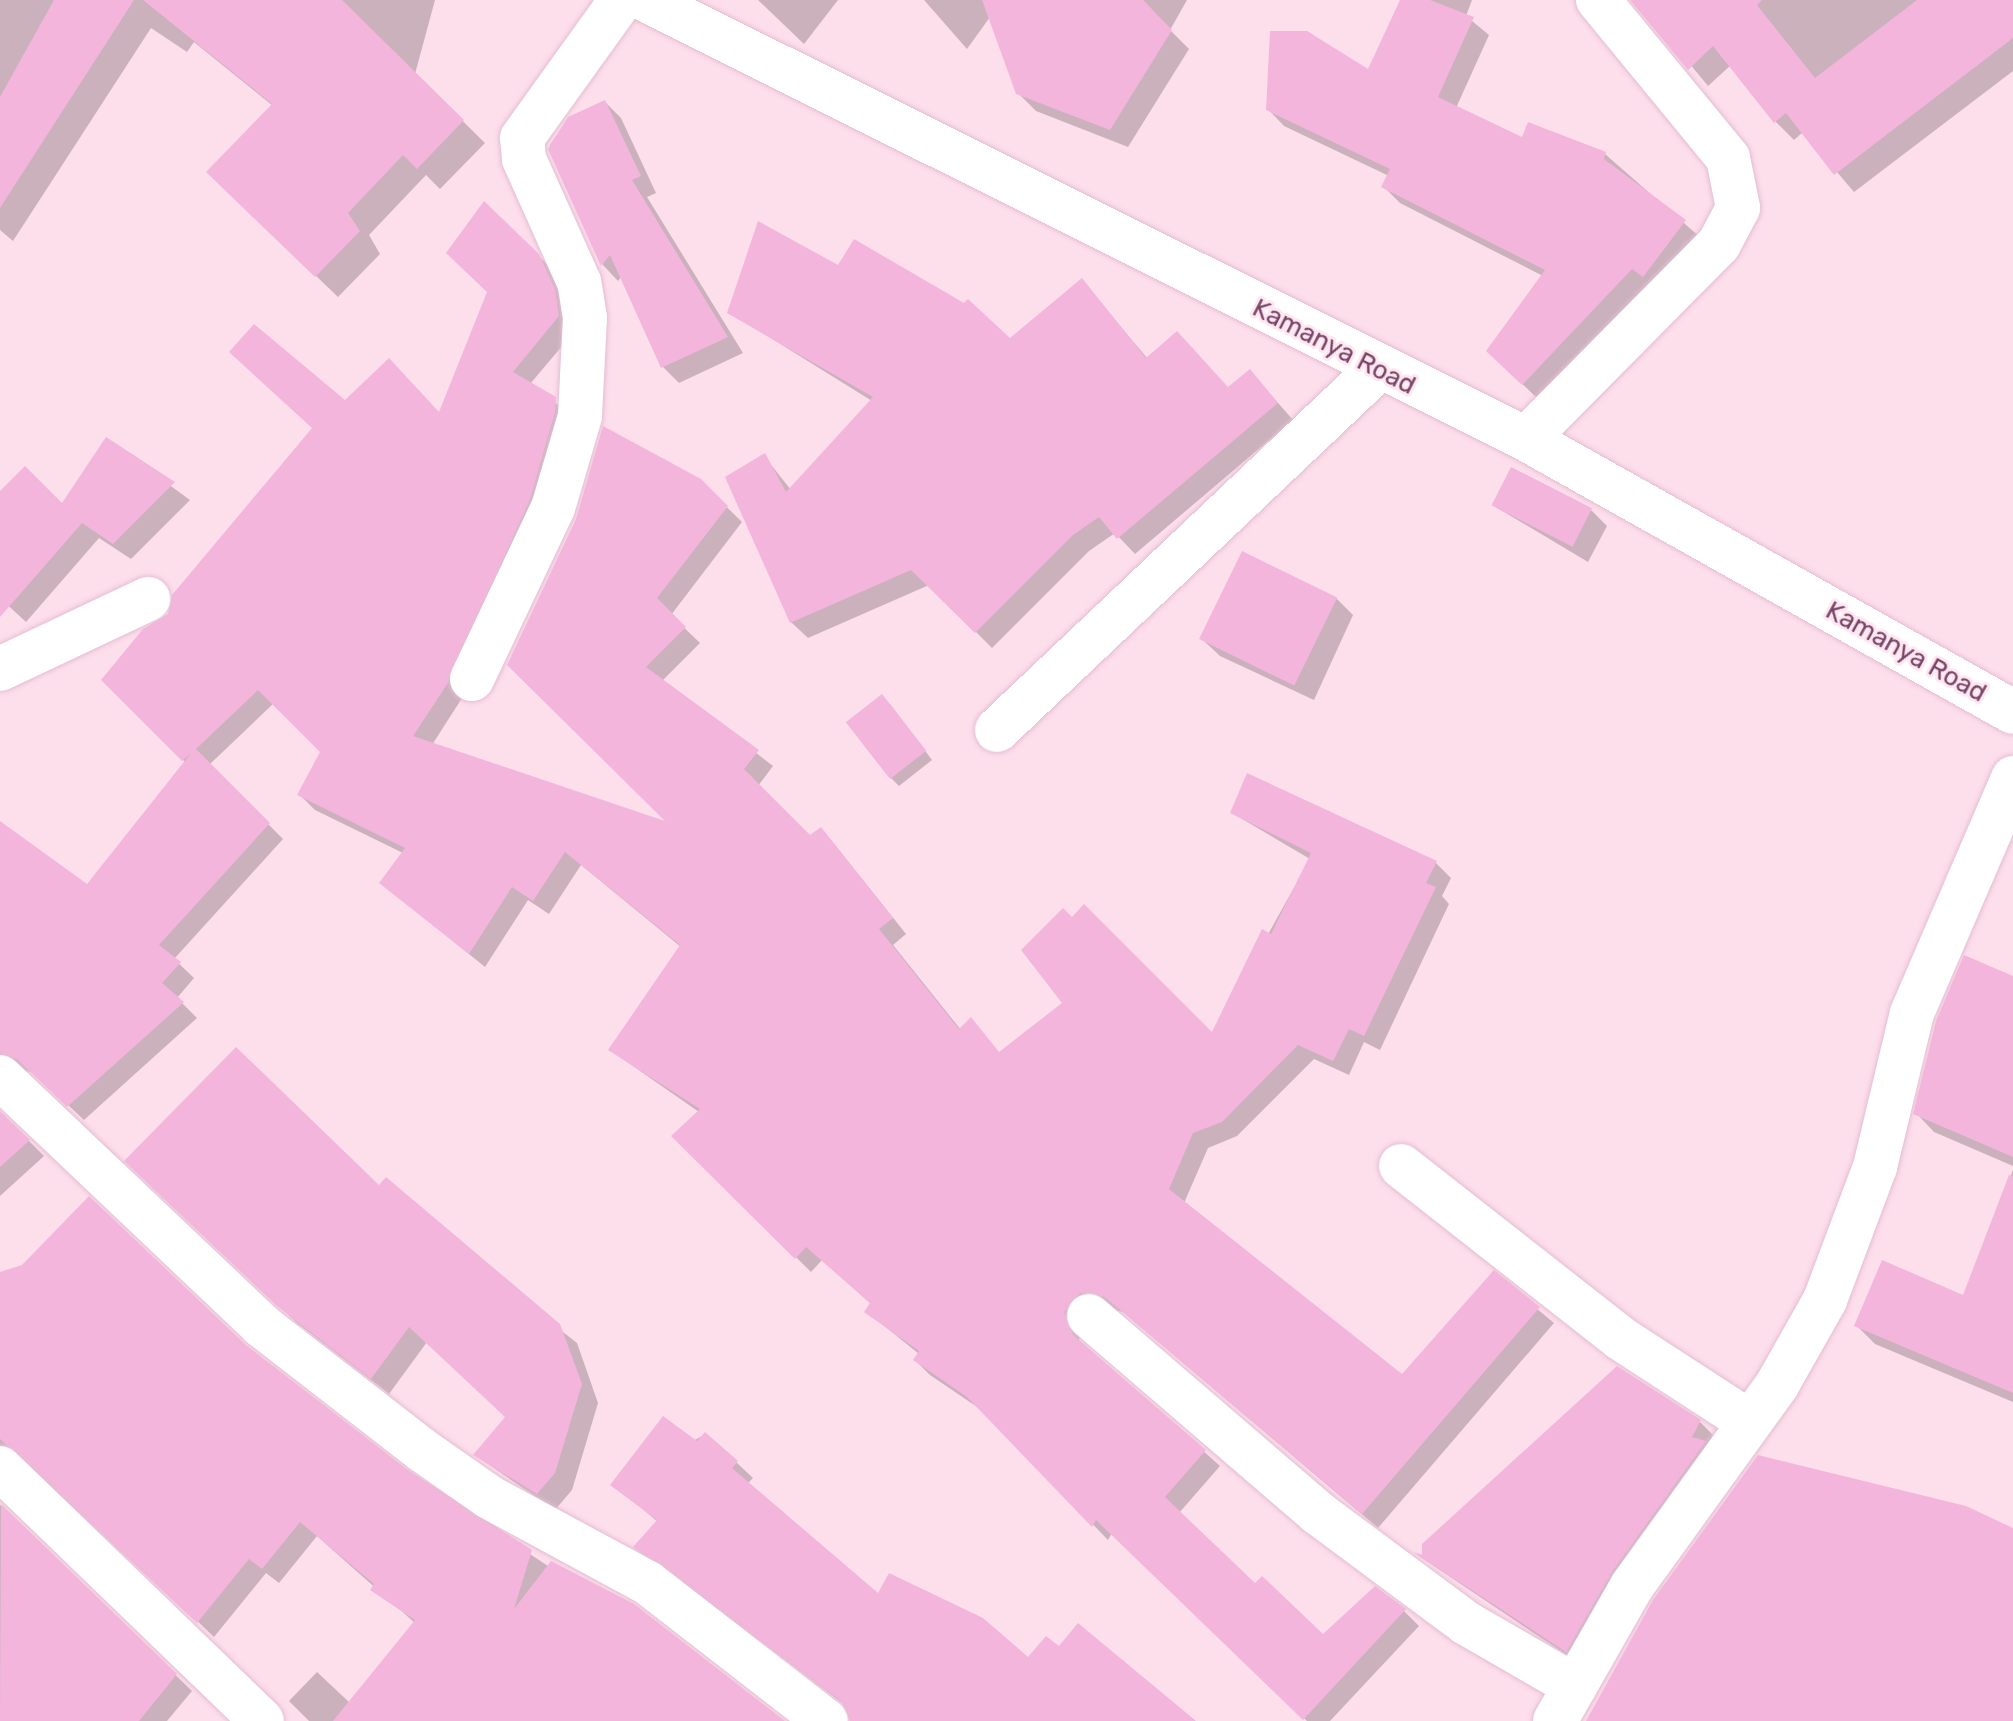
<!DOCTYPE html>
<style>
body{margin:0}
#map{position:relative;width:2013px;height:1721px;overflow:hidden;background:#fddeeb;font-family:Rubik,sans-serif}
div>[style]{position:absolute}
.shadow>*{inset:0;background:#0003}
.building>*{inset:0;background:#f4b5dd;transform-origin:0 0}
.roads{filter:drop-shadow(0 0 2px #e4bdd2) drop-shadow(0 0 2px #e4bdd2)}
.minor>*{height:44px;margin:-22px;padding:0 22px;transform-origin:22px;border-radius:22px;background:#fff}
span{translate:-50% -50%;white-space:nowrap;text-align:center;line-height:1.15;-webkit-text-stroke:6px #ffe6f1;paint-order:stroke}
.street-label{font-size:26px;color:#754565}
</style>
<div id="map">
<div class="shadow">
<i style="clip-path:polygon(0 0,435px 0,415px 74px,485px 143px,440px 189px,426px 175px,369px 235px,380px 254px,338px 297px,231px 194px,273px 106px,194px 42px,187px 52px,151px 28px,13px 241px,0 230px)"></i>
<i style="clip-path:polygon(758px 0,838px 0,804px 44px)"></i>
<i style="clip-path:polygon(924px 0,1187px 0,1170px 30px,1189px 49px,1128px 147px,1036px 111px,1018px 93px,990px 17px,967px 49px)"></i>
<i style="clip-path:polygon(1402px 0,1472px 0,1466px 16px,1489px 35px,1456px 108px,1524px 140px,1605px 154px,1701px 238px,1539px 400px,1488px 351px,1543px 276px,1400px 203px,1384px 187px,1389px 176px,1284px 126px,1268px 109px,1368px 71px)"></i>
<i style="clip-path:polygon(1637px 0,2013px 0,2013px 71px,1854px 192px,1803px 132px,1794px 140px,1775px 121px,1731px 65px,1708px 86px)"></i>
<i style="clip-path:polygon(605px 102px,621px 118px,656px 193px,647px 197px,743px 353px,679px 383px,663px 367px,622px 276px,618px 281px,603px 265px,550px 145px,569px 118px)"></i>
<i style="clip-path:polygon(485px 204px,554px 271px,574px 332px,530px 384px,570px 414px,462px 698px,432px 745px,672px 826px,577px 519px,605px 428px,699px 480px,742px 522px,671px 615px,700px 643px,662px 681px,773px 766px,758px 786px,810px 838px,820px 830px,835px 845px,906px 934px,893px 945px,961px 1030px,971px 1020px,1000px 1054px,1212px 1035px,1310px 859px,1232px 813px,1436px 863px,1451px 878px,1442px 896px,1449px 904px,1380px 1050px,1364px 1042px,1349px 1075px,1314px 1059px,1237px 1136px,1208px 1148px,1184px 1203px,1402px 1377px,1494px 1273px,1554px 1323px,1378px 1528px,1123px 1312px,1097px 1306px,1084px 1316px,1079px 1340px,1220px 1466px,1179px 1513px,1255px 1586px,1323px 1637px,1404px 1611px,1419px 1626px,1330px 1721px,1307px 1721px,1112px 1533px,1108px 1540px,983px 1411px,930px 1375px,915px 1360px,919px 1354px,866px 1311px,871px 1304px,822px 1260px,811px 1272px,674px 1136px,699px 1112px,610px 1050px,681px 947px,581px 865px,549px 914px,528px 900px,485px 967px,381px 883px,403px 853px,315px 810px,300px 795px,322px 752px,274px 703px,209px 765px,283px 839px,174px 959px,194px 978px,177px 998px,197px 1018px,84px 1120px,34px 1073px,10px 1067px,0 1073px,0 823px,87px 887px,186px 763px,103px 680px,170px 615px,345px 403px,440px 415px,489px 292px)"></i>
<i style="clip-path:polygon(839px 268px,1010px 341px,1082px 281px,1148px 359px,1229px 389px,1250px 371px,1293px 420px,1135px 554px,1115px 533px,1089px 551px,992px 648px,929px 585px,808px 638px,791px 622px,764px 456px,791px 490px,872px 401px,729px 312px)"></i>
<i style="clip-path:polygon(106px 439px,190px 500px,131px 559px,99px 538px,26px 622px,0 598px,0 494px,62px 506px)"></i>
<i style="clip-path:polygon(1494px 506px,1591px 510px,1607px 526px,1588px 562px)"></i>
<i style="clip-path:polygon(1337px 599px,1353px 615px,1314px 700px,1220px 656px,1203px 640px)"></i>
<i style="clip-path:polygon(890px 704px,932px 760px,899px 786px,891px 778px)"></i>
<i style="clip-path:polygon(2013px 979px,2013px 1166px,1934px 1132px,1916px 1113px)"></i>
<i style="clip-path:polygon(0 1112px,44px 1156px,0 1196px)"></i>
<i style="clip-path:polygon(2013px 1170px,2013px 1402px,1875px 1344px,1857px 1326px,1964px 1297px)"></i>
<i style="clip-path:polygon(144px 1177px,379px 1188px,577px 1343px,598px 1403px,572px 1490px,555px 1510px,475px 1455px,507px 1418px,427px 1342px,389px 1394px,297px 1323px)"></i>
<i style="clip-path:polygon(0 1274px,244px 1346px,406px 1472px,782px 1721px,309px 1721px,289px 1701px,317px 1672px,350px 1703px,415px 1623px,317px 1536px,279px 1583px,266px 1573px,214px 1637px,35px 1465px,0 1468px)"></i>
<i style="clip-path:polygon(1700px 1422px,1714px 1436px,1580px 1664px,1419px 1556px)"></i>
<i style="clip-path:polygon(706px 1434px,753px 1478px,747px 1484px,879px 1596px,1028px 1660px,1060px 1649px,1193px 1721px,850px 1721px,850px 1709px,636px 1546px,658px 1522px,613px 1484px)"></i>
<i style="clip-path:polygon(0 1505px,192px 1691px,167px 1721px,0 1721px)"></i>
</div>
<div class="building">
<i style="clip-path:polygon(54px 0,134px 0,0 208px,0 97px)"></i>
<i style="clip-path:polygon(143px 0,342px 0,464px 120px,417px 169px,403px 155px,348px 213px,360px 231px,315px 277px,206px 172px,272px 104px)"></i>
<i style="clip-path:polygon(982px 0,1143px 0,1172px 30px,1110px 130px,1016px 94px)"></i>
<i style="clip-path:polygon(1400px 0,1430px 0,1474px 17px,1438px 97px,1522px 137px,1528px 122px,1606px 152px,1604px 159px,1686px 220px,1643px 277px,1632px 269px,1522px 385px,1486px 351px,1545px 270px,1381px 187px,1390px 169px,1266px 110px,1270px 31px,1307px 31px,1368px 69px)"></i>
<i style="clip-path:polygon(1630px 0,1762px 0,1757px 5px,1815px 78px,1917px 0,2013px 0,2013px 38px,1834px 175px,1786px 113px,1774px 123px,1713px 46px,1688px 70px)"></i>
<i style="clip-path:polygon(605px 100px,641px 176px,632px 180px,728px 337px,661px 368px,610px 255px,601px 266px,548px 149px,568px 117px)"></i>
<i style="clip-path:polygon(484px 201px,539px 254px,555px 289px,559px 316px,513px 372px,556px 397px,555px 412px,530px 499px,448px 683px,413px 736px,665px 821px,507px 665px,576px 519px,603px 426px,701px 479px,728px 506px,657px 598px,686px 627px,646px 667px,759px 750px,744px 769px,810px 835px,821px 827px,893px 918px,879px 929px,959px 1029px,971px 1017px,999px 1052px,1062px 1003px,1021px 950px,1063px 908px,1072px 917px,1084px 904px,1212px 1032px,1262px 929px,1271px 934px,1311px 853px,1230px 813px,1247px 773px,1437px 861px,1426px 883px,1436px 887px,1364px 1036px,1349px 1029px,1333px 1061px,1298px 1045px,1222px 1122px,1193px 1133px,1169px 1189px,1402px 1374px,1494px 1270px,1540px 1307px,1362px 1514px,1105px 1297px,1080px 1293px,1064px 1312px,1073px 1335px,1206px 1450px,1165px 1497px,1255px 1583px,1262px 1576px,1323px 1634px,1375px 1586px,1406px 1609px,1303px 1720px,1096px 1520px,1092px 1527px,967px 1397px,913px 1360px,919px 1351px,864px 1312px,870px 1303px,806px 1247px,795px 1259px,671px 1136px,700px 1109px,608px 1050px,680px 945px,565px 852px,533px 901px,512px 887px,469px 954px,379px 883px,405px 848px,297px 795px,320px 752px,258px 690px,196px 749px,270px 823px,159px 945px,181px 962px,162px 983px,184px 1002px,67px 1107px,17px 1059px,0 1053px,0 821px,87px 884px,191px 753px,182px 761px,101px 680px,143px 629px,168px 614px,172px 595px,312px 428px,229px 352px,254px 324px,345px 400px,389px 358px,439px 412px,487px 292px,446px 253px)"></i>
<i style="clip-path:polygon(758px 221px,838px 265px,854px 239px,964px 303px,968px 299px,1010px 338px,1082px 278px,1146px 358px,1177px 331px,1228px 387px,1250px 369px,1278px 403px,1117px 539px,1099px 517px,1073px 535px,975px 633px,911px 570px,790px 623px,725px 477px,765px 453px,786px 492px,873px 397px,727px 313px)"></i>
<i style="clip-path:polygon(106px 437px,175px 482px,113px 544px,82px 523px,0 617px,0 491px,25px 466px,62px 503px)"></i>
<i style="left:1511px;top:467px;width:91px;height:43px;rotate:27deg"></i>
<i style="left:1242px;top:551px;width:106px;height:98px;rotate:26deg"></i>
<i style="left:882px;top:694px;width:72px;height:46px;rotate:52deg"></i>
<i style="clip-path:polygon(1964px 955px,2013px 976px,2013px 1157px,1913px 1114px,1936px 1021px)"></i>
<i style="clip-path:polygon(236px 1047px,379px 1185px,386px 1177px,560px 1324px,582px 1384px,555px 1473px,537px 1494px,473px 1455px,505px 1417px,409px 1327px,371px 1379px,277px 1306px,124px 1161px)"></i>
<i style="clip-path:polygon(0 1111px,30px 1140px,0 1167px)"></i>
<i style="clip-path:polygon(2009px 1175px,2013px 1176px,2013px 1393px,1854px 1326px,1882px 1260px,1963px 1295px)"></i>
<i style="clip-path:polygon(89px 1196px,246px 1345px,408px 1470px,532px 1550px,514px 1609px,551px 1561px,634px 1604px,785px 1721px,333px 1721px,415px 1620px,370px 1590px,374px 1584px,300px 1522px,262px 1569px,249px 1559px,197px 1623px,0 1439px,0 1272px,22px 1265px)"></i>
<i style="clip-path:polygon(1617px 1366px,1701px 1420px,1692px 1437px,1706px 1441px,1612px 1572px,1566px 1652px,1413px 1552px,1422px 1555px,1422px 1544px)"></i>
<i style="clip-path:polygon(663px 1416px,697px 1441px,705px 1432px,738px 1461px,732px 1468px,878px 1593px,889px 1573px,983px 1618px,1028px 1657px,1046px 1636px,1059px 1646px,1078px 1623px,1196px 1721px,850px 1721px,841px 1701px,633px 1547px,657px 1520px,610px 1485px)"></i>
<i style="clip-path:polygon(1758px 1455px,1966px 1506px,2013px 1528px,2013px 1721px,1586px 1721px,1653px 1600px)"></i>
<i style="clip-path:polygon(1px 1504px,177px 1674px,139px 1721px,0 1721px)"></i>
</div>
<div class="roads">
<div class="minor">
<i style="left:646px;top:0;width:983px;rotate:26.51deg"></i>
<i style="left:1526px;top:439px;width:558px;rotate:29.27deg"></i>
<i style="left:1526px;top:439px;width:274px;rotate:-45.3deg"></i>
<i style="left:1719px;top:244px;width:41px;rotate:-62.2deg"></i>
<i style="left:1738px;top:208px;width:51px;rotate:-101.3deg"></i>
<i style="left:1728px;top:158px;width:205px;rotate:-129.4deg"></i>
<i style="left:0;top:669px;width:164px;rotate:-25.3deg"></i>
<i style="left:472px;top:679px;width:189px;rotate:-64.7deg"></i>
<i style="left:553px;top:508px;width:96px;rotate:-73.6deg"></i>
<i style="left:580px;top:416px;width:98px;rotate:-87.1deg"></i>
<i style="left:585px;top:318px;width:36px;rotate:-99deg"></i>
<i style="left:579px;top:282px;width:135px;rotate:-114.1deg"></i>
<i style="left:524px;top:159px;width:21px;rotate:-95deg"></i>
<i style="left:522px;top:138px;width:170px;rotate:-54.3deg"></i>
<i style="left:997px;top:730px;width:523px;rotate:-43.45deg"></i>
<i style="left:0;top:1077px;width:360px;rotate:43.5deg"></i>
<i style="left:261px;top:1325px;width:204px;rotate:37.8deg"></i>
<i style="left:422px;top:1450px;width:82px;rotate:35deg"></i>
<i style="left:489px;top:1497px;width:181px;rotate:28.4deg"></i>
<i style="left:648px;top:1583px;width:225px;rotate:37.8deg"></i>
<i style="left:1401px;top:1166px;width:278px;rotate:38.1deg"></i>
<i style="left:1620px;top:1338px;width:153px;rotate:33deg"></i>
<i style="left:1089px;top:1316px;width:302px;rotate:40.7deg"></i>
<i style="left:1318px;top:1513px;width:184px;rotate:36.6deg"></i>
<i style="left:1466px;top:1623px;width:126px;rotate:30deg"></i>
<i style="left:0;top:1468px;width:364px;rotate:44deg"></i>
<i style="left:1555px;top:1721px;width:155px;rotate:-60.3deg"></i>
<i style="left:1632px;top:1586px;width:248px;rotate:-54.2deg"></i>
<i style="left:1777px;top:1385px;width:98px;rotate:-60.5deg"></i>
<i style="left:1825px;top:1300px;width:142px;rotate:-69.4deg"></i>
<i style="left:1875px;top:1167px;width:158px;rotate:-76.5deg"></i>
<i style="left:1912px;top:1013px;width:256px;rotate:-66.7deg"></i>
</div>
</div>
<div class="street-label">
<span style="left:1334px;top:347px;rotate:27deg">Kamanya Road</span>
<span style="left:1906px;top:652px;rotate:29deg">Kamanya Road</span>
</div>
</div>
